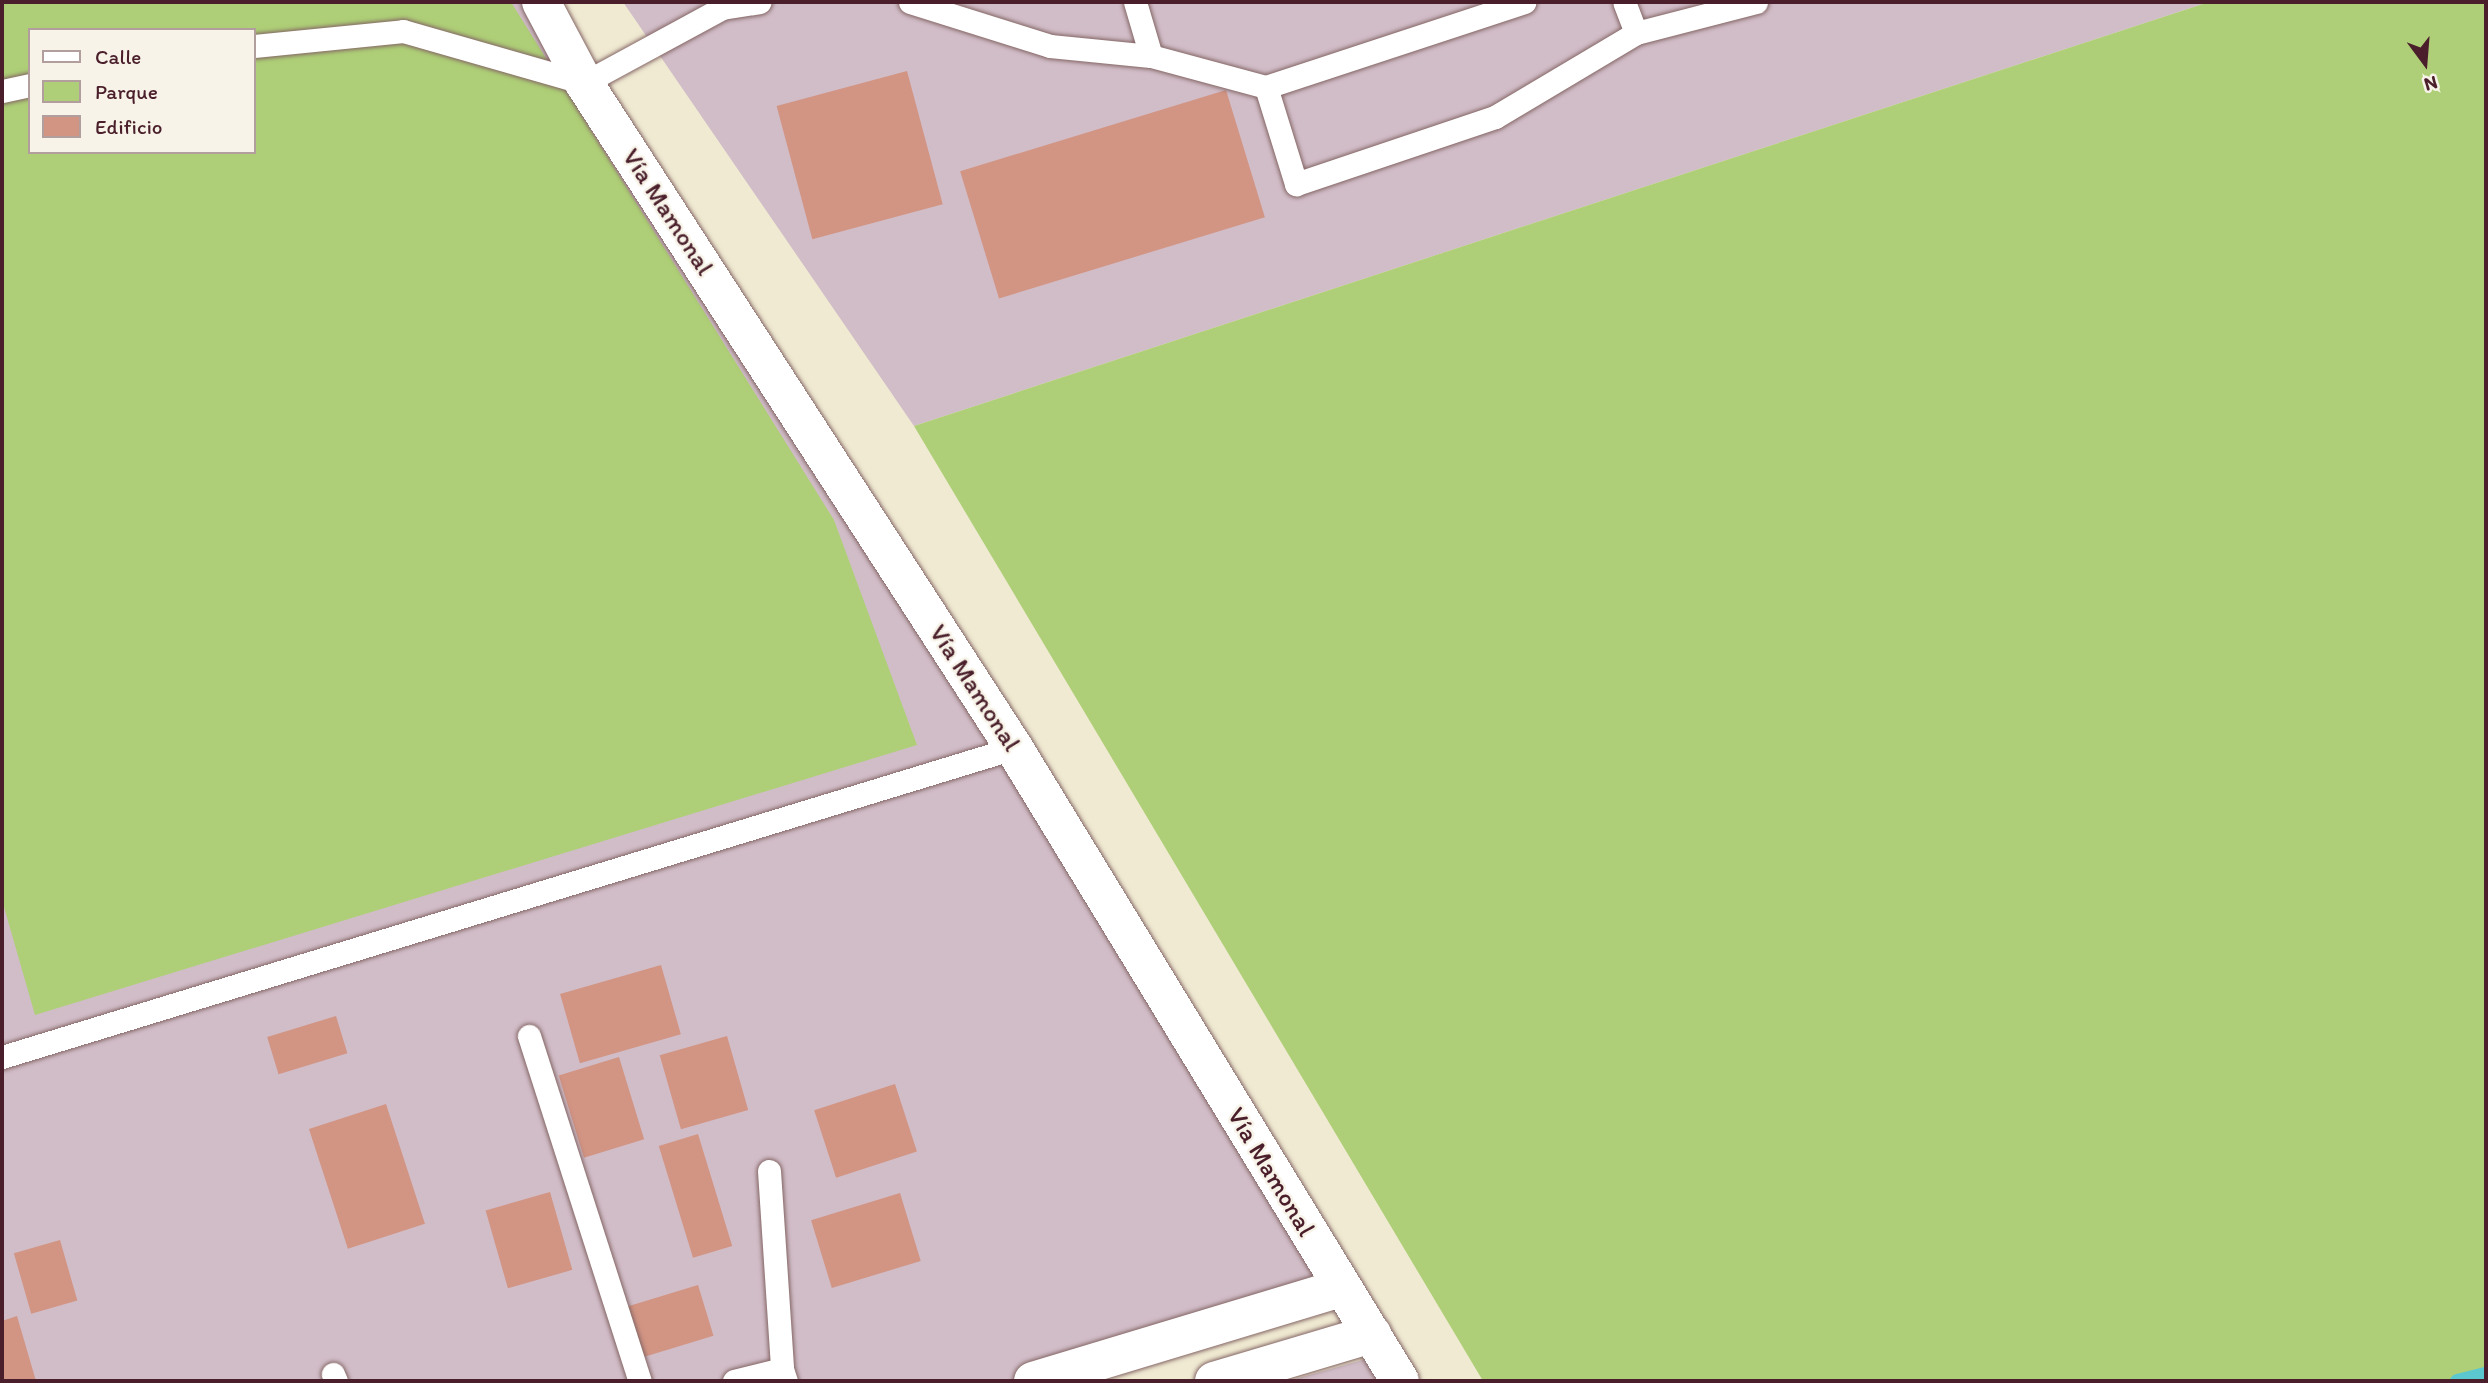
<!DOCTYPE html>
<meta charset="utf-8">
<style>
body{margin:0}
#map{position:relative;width:2488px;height:1383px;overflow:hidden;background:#f0ead2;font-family:Itim,sans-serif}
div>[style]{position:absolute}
.industrial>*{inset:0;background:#d1bdc8}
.green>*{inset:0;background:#aecf77}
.stream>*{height:14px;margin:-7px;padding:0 7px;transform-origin:7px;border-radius:7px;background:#5bc8d0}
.building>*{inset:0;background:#d29483;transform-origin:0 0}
.roads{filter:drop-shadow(0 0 2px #846665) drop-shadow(0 0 2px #846665)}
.service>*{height:23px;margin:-11.5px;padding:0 11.5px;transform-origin:11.5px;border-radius:11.5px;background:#fff}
.minor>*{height:38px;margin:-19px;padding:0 19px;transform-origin:19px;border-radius:19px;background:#fff}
.tertiary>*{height:38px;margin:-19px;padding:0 19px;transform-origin:19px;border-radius:19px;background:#fff}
span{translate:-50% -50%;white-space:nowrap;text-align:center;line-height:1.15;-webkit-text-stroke:5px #f7f3e8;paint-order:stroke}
.street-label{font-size:26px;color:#4a1f2b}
.frame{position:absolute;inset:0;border:4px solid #4a1f2b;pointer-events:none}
.legend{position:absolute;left:28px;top:28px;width:228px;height:126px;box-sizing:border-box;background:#f7f3e8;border:2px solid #b29e9c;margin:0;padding:9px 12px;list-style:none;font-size:21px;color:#4a1f2b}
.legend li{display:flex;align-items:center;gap:14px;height:35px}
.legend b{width:35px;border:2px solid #b29e9c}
.north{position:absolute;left:2390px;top:28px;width:70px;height:70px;-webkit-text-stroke:5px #f7f3e8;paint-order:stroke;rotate:164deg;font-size:19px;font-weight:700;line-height:28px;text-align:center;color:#4a1f2b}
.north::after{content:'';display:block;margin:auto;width:24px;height:32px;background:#4a1f2b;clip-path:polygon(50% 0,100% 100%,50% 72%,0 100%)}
</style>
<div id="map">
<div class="industrial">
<i style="clip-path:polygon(evenodd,2px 2px,545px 2px,1341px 1288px,1033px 1381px,2px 1381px,2px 2px,30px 30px,254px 30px,254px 152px,30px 152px,30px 30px)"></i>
<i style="clip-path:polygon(623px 2px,2209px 2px,914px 426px)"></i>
<i style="clip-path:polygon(1366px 1359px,1380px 1381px,1288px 1381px)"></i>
</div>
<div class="green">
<i style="clip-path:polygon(evenodd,2px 2px,511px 2px,834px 520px,917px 745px,35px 1015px,2px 900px,2px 2px,30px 30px,254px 30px,254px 152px,30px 152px,30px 30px)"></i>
<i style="clip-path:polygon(2209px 2px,2486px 2px,2486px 1381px,1483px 1381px,914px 426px)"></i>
</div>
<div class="stream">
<i style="left:2457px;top:1381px;width:30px;rotate:-14deg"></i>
</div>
<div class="building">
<i style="left:907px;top:71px;width:138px;height:135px;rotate:75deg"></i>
<i style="left:1226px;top:90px;width:133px;height:278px;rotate:73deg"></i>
<i style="left:661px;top:965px;width:72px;height:105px;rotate:74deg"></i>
<i style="left:336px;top:1016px;width:39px;height:72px;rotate:73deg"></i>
<i style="left:727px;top:1036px;width:77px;height:70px;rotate:74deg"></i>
<i style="left:619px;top:1057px;width:86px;height:63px;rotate:73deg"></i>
<i style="left:895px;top:1084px;width:71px;height:85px;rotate:72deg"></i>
<i style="left:386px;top:1104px;width:126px;height:81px;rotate:72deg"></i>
<i style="left:698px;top:1134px;width:117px;height:41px;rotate:73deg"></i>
<i style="left:550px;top:1192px;width:81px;height:67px;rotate:74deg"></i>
<i style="left:900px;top:1193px;width:71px;height:93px;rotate:73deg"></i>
<i style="left:60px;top:1240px;width:63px;height:48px;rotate:74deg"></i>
<i style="left:698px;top:1285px;width:53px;height:73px;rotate:73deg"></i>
<i style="clip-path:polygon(17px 1316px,36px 1381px,2px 1381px,2px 1321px)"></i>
</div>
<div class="roads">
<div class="service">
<i style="left:910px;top:2px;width:147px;rotate:17.4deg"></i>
<i style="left:1050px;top:46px;width:101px;rotate:5.7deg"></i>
<i style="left:1151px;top:56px;width:119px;rotate:15.1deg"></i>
<i style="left:1266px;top:87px;width:272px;rotate:-18.2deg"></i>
<i style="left:1135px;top:2px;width:56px;rotate:73.5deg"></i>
<i style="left:1636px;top:33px;width:124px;rotate:-14.5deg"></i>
<i style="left:254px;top:46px;width:150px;rotate:-5.7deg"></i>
<i style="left:403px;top:31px;width:188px;rotate:16deg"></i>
<i style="left:584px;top:83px;width:157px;rotate:-28.5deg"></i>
<i style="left:722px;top:8px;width:38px;rotate:-9deg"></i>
<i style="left:1266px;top:87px;width:102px;rotate:72.8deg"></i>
<i style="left:1296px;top:184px;width:210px;rotate:-18.6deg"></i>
<i style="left:1495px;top:117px;width:164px;rotate:-30.8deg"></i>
<i style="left:1636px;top:33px;width:33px;rotate:-111deg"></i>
<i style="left:2px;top:91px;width:29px;rotate:-12deg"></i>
<i style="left:529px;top:1036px;width:362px;rotate:72.2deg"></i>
<i style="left:2px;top:1057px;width:1058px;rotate:-16.98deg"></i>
<i style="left:769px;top:1171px;width:198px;rotate:86.2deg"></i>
<i style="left:333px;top:1374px;width:8px;rotate:67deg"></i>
<i style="left:734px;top:1381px;width:49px;rotate:-14deg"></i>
<i style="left:782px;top:1369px;width:13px;rotate:72deg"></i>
</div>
<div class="minor">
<i style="left:1033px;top:1381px;width:322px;rotate:-16.8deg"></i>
<i style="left:1214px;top:1381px;width:165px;rotate:-16.6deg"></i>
</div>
<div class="tertiary">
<i style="left:541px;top:2px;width:92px;rotate:62deg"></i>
<i style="left:584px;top:83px;width:792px;rotate:57.11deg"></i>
<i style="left:1014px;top:748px;width:741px;rotate:58.63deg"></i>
</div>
</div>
<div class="street-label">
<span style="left:668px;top:212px;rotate:57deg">Vía Mamonal</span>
<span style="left:975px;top:688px;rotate:57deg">Vía Mamonal</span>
<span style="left:1271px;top:1172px;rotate:59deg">Vía Mamonal</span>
</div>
<div class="frame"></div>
<ul class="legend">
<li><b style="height:9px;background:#fff"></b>Calle</li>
<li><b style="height:19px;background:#aecf77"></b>Parque</li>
<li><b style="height:19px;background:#d29483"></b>Edificio</li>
</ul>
<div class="north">N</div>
</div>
